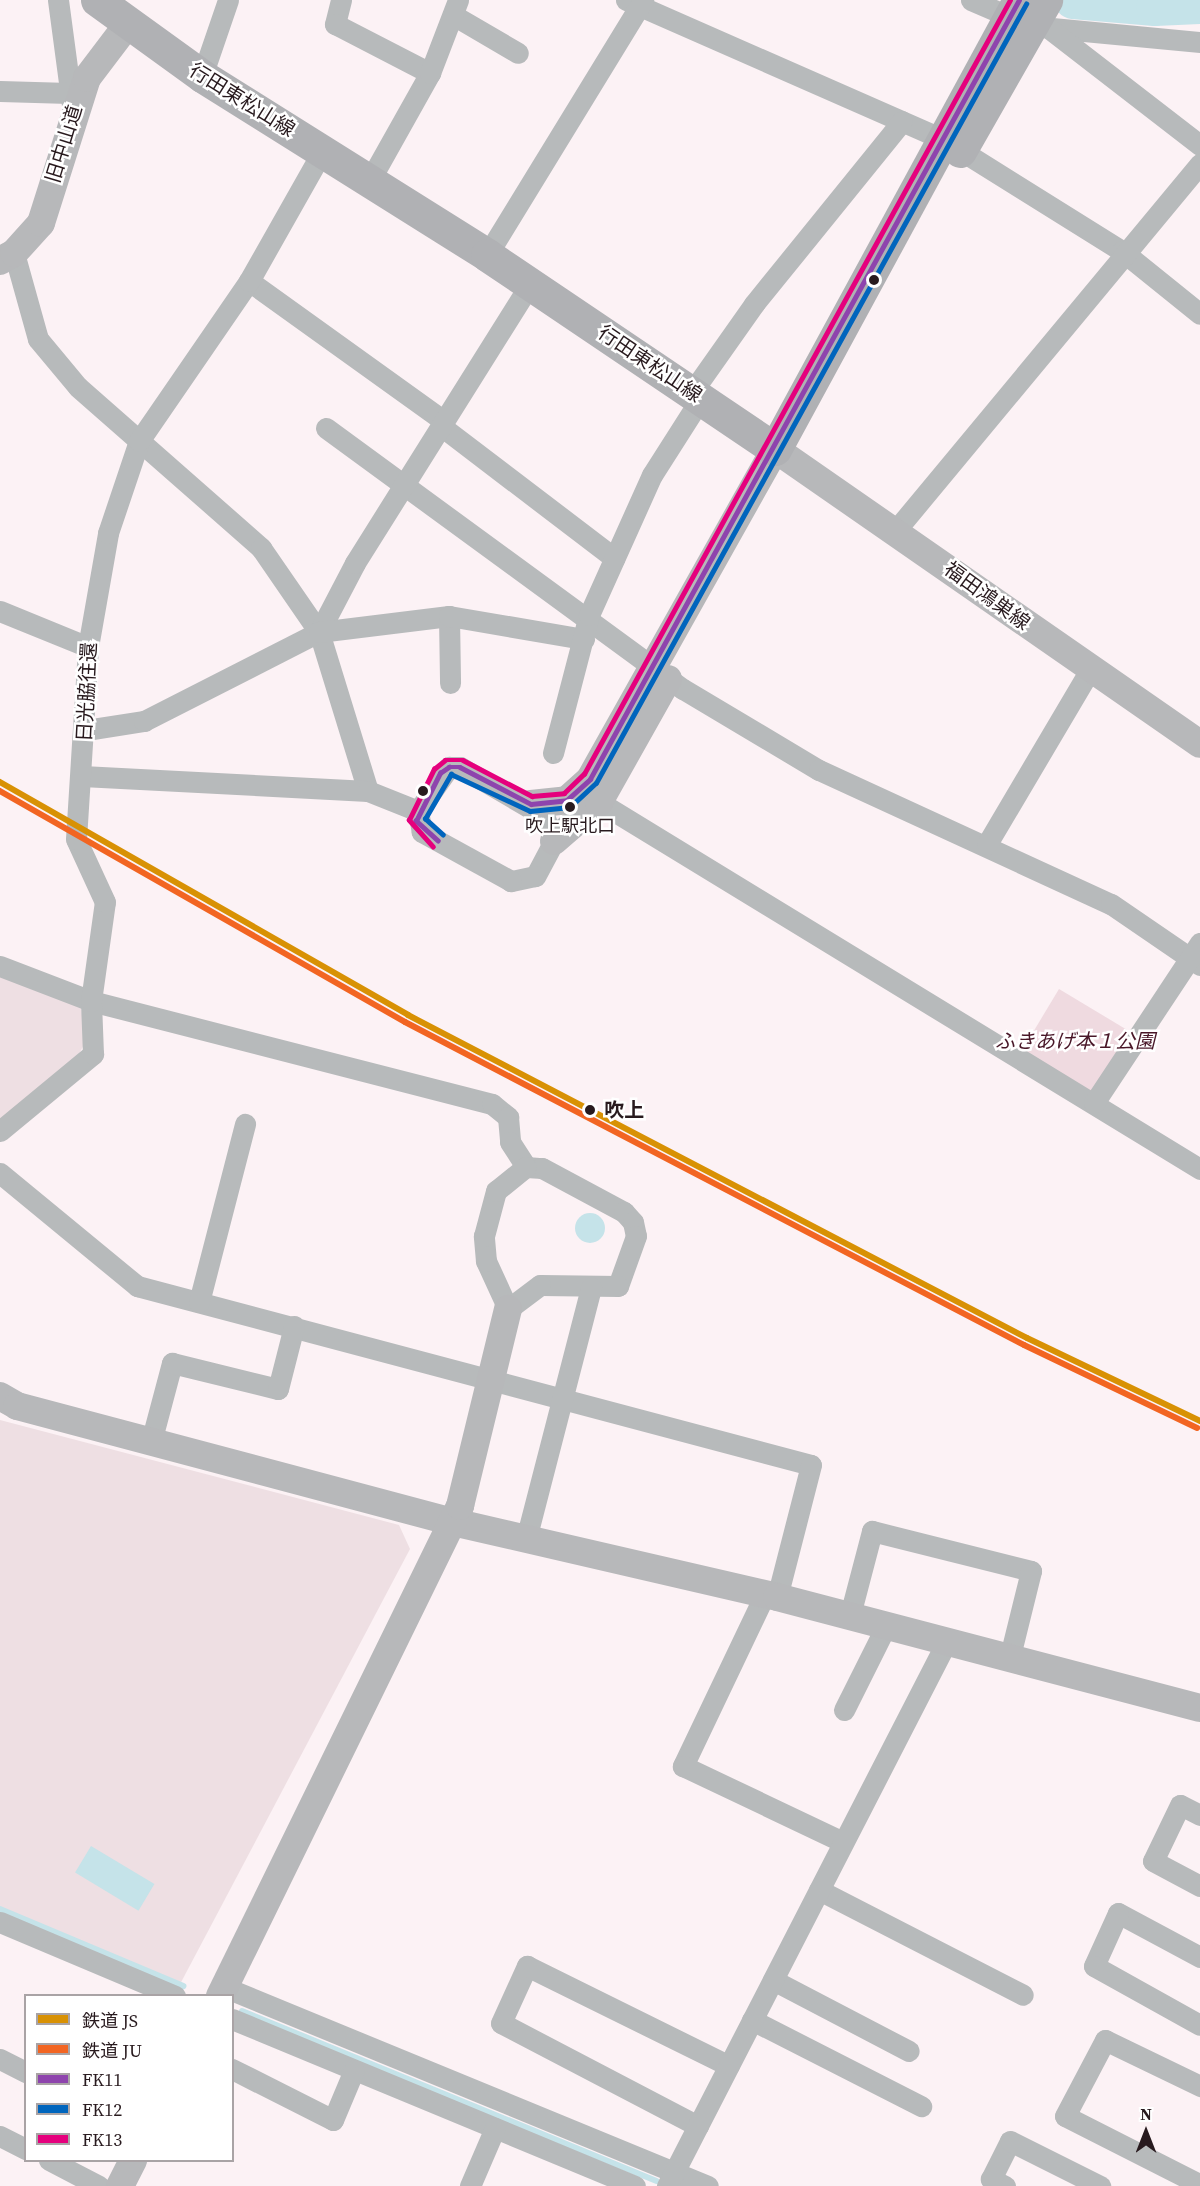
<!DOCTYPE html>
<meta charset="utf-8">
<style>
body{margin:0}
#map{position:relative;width:1200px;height:2186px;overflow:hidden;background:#fcf2f5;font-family:"Source Serif 4","Noto Sans JP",serif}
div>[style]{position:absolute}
.built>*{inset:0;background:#eedfe3}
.green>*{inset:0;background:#efdae0;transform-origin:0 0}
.water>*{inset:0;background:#c5e3e9;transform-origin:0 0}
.round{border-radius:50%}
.stream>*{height:6px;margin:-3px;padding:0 3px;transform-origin:3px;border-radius:3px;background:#c5e3e9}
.river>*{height:38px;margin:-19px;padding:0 19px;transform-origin:19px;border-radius:19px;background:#c5e3e9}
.street>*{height:21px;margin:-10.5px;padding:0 10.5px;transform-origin:10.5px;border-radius:10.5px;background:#b7babb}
.secondary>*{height:28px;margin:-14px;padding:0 14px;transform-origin:14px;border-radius:14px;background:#b7b8ba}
.primary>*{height:33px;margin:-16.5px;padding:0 16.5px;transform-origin:16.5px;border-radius:16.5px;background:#b0b1b4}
.bus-1>*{height:4.5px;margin:-2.25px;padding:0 2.25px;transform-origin:2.25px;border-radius:2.25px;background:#8e44ad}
.bus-2>*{height:4.5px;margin:-2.25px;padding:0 2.25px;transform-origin:2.25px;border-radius:2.25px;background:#0065bd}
.bus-3>*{height:4.5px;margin:-2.25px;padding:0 2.25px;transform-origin:2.25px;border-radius:2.25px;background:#e5007d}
.rail-1>*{height:6px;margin:-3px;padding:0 3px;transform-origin:3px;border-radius:3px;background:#d89104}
.rail-2>*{height:6px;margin:-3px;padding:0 3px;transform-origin:3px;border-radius:3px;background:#f26522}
.dots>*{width:16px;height:16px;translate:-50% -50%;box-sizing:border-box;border:3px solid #fff;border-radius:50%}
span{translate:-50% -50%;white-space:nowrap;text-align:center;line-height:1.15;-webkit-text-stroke:5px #fff;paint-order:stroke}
.bus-label{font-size:18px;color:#281a1e}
.street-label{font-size:20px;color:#281a1e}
.park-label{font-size:20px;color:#491728;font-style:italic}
.stop-label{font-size:20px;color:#281a1e;font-weight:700}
.left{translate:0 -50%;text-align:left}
.legend{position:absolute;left:24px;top:1994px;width:210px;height:168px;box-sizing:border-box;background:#fff;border:2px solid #a9a3a5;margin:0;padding:8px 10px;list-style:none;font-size:18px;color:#281a1e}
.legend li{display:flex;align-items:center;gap:12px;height:30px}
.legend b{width:30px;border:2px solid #a9a3a5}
.north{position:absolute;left:1116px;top:2102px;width:60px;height:60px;-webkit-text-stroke:4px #fff;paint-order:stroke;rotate:0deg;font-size:16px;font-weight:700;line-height:24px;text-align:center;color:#281a1e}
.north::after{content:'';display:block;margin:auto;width:21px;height:27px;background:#281a1e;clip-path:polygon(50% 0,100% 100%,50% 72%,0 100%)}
</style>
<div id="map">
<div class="built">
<i style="clip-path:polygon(0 973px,81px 1008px,86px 1041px,74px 1063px,0 1126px)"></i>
<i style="clip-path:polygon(0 1420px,399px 1525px,410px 1549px,178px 1988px,0 1913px)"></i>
</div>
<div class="green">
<i style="left:1059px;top:989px;width:84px;height:72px;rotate:31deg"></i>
</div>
<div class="water">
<i class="round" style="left:575px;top:1213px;width:30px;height:30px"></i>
<i style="left:91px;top:1846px;width:74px;height:31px;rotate:31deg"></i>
</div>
<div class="stream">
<i style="left:0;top:1909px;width:199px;rotate:22.8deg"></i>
<i style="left:242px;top:2011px;width:448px;rotate:22.3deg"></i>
</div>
<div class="river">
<i style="left:1073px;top:0;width:82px;rotate:4.9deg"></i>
<i style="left:1155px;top:7px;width:45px;rotate:-2.5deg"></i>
</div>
<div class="street">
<i style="left:58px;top:0;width:114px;rotate:82.4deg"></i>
<i style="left:341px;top:0;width:25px;rotate:104deg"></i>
<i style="left:335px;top:24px;width:107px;rotate:27.3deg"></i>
<i style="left:626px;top:0;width:344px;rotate:23.7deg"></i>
<i style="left:941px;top:138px;width:213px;rotate:32deg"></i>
<i style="left:1122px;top:251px;width:100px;rotate:38.9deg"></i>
<i style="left:971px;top:0;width:65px;rotate:23.4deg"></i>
<i style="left:1031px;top:26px;width:170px;rotate:5.4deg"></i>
<i style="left:453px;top:15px;width:75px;rotate:30.3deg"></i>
<i style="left:1051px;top:30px;width:188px;rotate:37.7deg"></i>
<i style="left:202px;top:76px;width:80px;rotate:-71.1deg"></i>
<i style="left:0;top:91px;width:69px;rotate:1.7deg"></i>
<i style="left:370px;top:180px;width:123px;rotate:-60.7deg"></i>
<i style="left:430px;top:73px;width:78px;rotate:-69deg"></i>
<i style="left:14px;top:253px;width:89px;rotate:74.4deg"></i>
<i style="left:38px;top:339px;width:62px;rotate:50.2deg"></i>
<i style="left:78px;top:387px;width:244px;rotate:41.3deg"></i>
<i style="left:261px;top:548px;width:102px;rotate:55.4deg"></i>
<i style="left:319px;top:632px;width:166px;rotate:72.9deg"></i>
<i style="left:487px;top:255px;width:299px;rotate:-58.5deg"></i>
<i style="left:249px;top:281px;width:240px;rotate:35.7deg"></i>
<i style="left:692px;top:392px;width:108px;rotate:-54.8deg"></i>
<i style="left:754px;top:304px;width:235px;rotate:-51deg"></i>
<i style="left:441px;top:426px;width:218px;rotate:37.3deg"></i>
<i style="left:326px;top:428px;width:442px;rotate:36.2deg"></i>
<i style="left:683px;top:689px;width:158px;rotate:30.8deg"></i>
<i style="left:819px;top:770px;width:321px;rotate:24.7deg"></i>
<i style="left:1111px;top:904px;width:108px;rotate:34.4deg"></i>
<i style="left:896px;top:530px;width:476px;rotate:-50.3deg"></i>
<i style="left:0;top:611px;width:95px;rotate:22.2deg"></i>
<i style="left:449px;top:616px;width:67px;rotate:89.1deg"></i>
<i style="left:319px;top:632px;width:78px;rotate:-62.4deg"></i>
<i style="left:355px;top:563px;width:329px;rotate:-57.9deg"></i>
<i style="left:86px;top:730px;width:59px;rotate:-8.8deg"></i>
<i style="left:144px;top:721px;width:196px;rotate:-27deg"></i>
<i style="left:319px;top:632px;width:131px;rotate:-7deg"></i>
<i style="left:449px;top:616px;width:137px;rotate:9.7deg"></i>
<i style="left:553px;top:753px;width:143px;rotate:-75.4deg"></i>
<i style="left:589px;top:615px;width:154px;rotate:-65.8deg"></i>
<i style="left:652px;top:475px;width:91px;rotate:-57.5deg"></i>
<i style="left:449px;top:767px;width:11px"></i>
<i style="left:460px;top:767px;width:97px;rotate:30.3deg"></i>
<i style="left:544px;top:816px;width:27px;rotate:68deg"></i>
<i style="left:554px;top:841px;width:40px;rotate:118deg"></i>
<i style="left:535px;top:876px;width:25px;rotate:168deg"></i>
<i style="left:511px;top:881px;width:102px;rotate:-151.2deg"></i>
<i style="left:422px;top:832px;width:21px;rotate:-101deg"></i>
<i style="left:418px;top:811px;width:54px;rotate:-54.8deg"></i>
<i style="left:82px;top:776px;width:286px;rotate:3deg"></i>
<i style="left:368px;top:791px;width:54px;rotate:21.8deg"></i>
<i style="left:599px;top:802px;width:704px;rotate:31.41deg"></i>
<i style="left:987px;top:844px;width:202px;rotate:-59.4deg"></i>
<i style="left:0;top:966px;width:97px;rotate:21deg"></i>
<i style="left:91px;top:1001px;width:414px;rotate:14.4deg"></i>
<i style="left:492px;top:1104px;width:21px;rotate:39deg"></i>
<i style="left:508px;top:1117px;width:25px;rotate:85deg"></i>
<i style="left:510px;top:1142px;width:30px;rotate:57deg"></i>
<i style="left:1094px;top:1103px;width:192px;rotate:-56.5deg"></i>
<i style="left:0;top:1131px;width:121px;rotate:-39.6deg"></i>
<i style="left:93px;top:1054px;width:53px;rotate:-92.2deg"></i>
<i style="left:91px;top:1001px;width:100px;rotate:-82deg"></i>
<i style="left:105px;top:902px;width:69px;rotate:-114.7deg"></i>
<i style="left:76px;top:839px;width:192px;rotate:-86.4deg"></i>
<i style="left:88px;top:647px;width:116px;rotate:-80deg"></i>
<i style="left:108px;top:533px;width:97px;rotate:-71.4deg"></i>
<i style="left:139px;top:441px;width:194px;rotate:-55.5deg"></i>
<i style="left:249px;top:281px;width:150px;rotate:-60.5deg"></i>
<i style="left:526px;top:1167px;width:16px;rotate:4deg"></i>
<i style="left:542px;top:1168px;width:93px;rotate:28.2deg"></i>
<i style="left:624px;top:1212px;width:13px;rotate:48deg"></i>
<i style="left:633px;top:1222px;width:14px;rotate:78deg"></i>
<i style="left:636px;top:1236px;width:53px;rotate:109.8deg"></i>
<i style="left:618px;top:1286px;width:78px;rotate:-179.3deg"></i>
<i style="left:540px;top:1285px;width:40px;rotate:143deg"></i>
<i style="left:508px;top:1309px;width:53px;rotate:-114.6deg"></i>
<i style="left:486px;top:1261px;width:25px;rotate:-95deg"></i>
<i style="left:484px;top:1236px;width:47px;rotate:-75.1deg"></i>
<i style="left:496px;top:1191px;width:38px;rotate:-39deg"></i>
<i style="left:0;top:1173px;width:178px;rotate:39.5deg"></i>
<i style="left:137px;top:1286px;width:697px;rotate:14.87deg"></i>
<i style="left:811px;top:1465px;width:136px;rotate:104.4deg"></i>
<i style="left:199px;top:1302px;width:184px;rotate:-75.5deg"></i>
<i style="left:151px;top:1442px;width:82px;rotate:-75.1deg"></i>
<i style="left:172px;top:1363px;width:109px;rotate:13.8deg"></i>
<i style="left:278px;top:1389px;width:65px;rotate:-75.7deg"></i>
<i style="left:526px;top:1539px;width:260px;rotate:-75.5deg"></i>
<i style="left:765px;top:1594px;width:191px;rotate:115.5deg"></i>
<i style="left:683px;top:1766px;width:177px;rotate:25.4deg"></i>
<i style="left:850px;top:1615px;width:87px;rotate:-75.3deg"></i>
<i style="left:872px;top:1531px;width:164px;rotate:14.1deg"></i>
<i style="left:1031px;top:1571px;width:88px;rotate:103.9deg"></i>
<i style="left:844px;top:1710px;width:96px;rotate:-63.4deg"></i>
<i style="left:1200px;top:1815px;width:22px;rotate:-153deg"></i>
<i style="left:1180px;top:1805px;width:62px;rotate:115.7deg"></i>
<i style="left:1153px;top:1861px;width:53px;rotate:28deg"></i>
<i style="left:819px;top:1890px;width:229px;rotate:27.2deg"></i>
<i style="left:0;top:1922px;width:190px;rotate:22.9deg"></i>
<i style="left:1200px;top:1957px;width:93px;rotate:-151.8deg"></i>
<i style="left:1118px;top:1913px;width:58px;rotate:114.4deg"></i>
<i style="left:1094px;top:1966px;width:121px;rotate:29.1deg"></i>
<i style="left:773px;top:1980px;width:153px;rotate:27.6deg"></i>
<i style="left:224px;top:1987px;width:523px;rotate:22.35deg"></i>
<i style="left:232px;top:2019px;width:436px;rotate:22.5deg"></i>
<i style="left:752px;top:2020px;width:190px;rotate:27deg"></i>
<i style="left:0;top:2059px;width:29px;rotate:27deg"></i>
<i style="left:232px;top:2069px;width:113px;rotate:26.8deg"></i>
<i style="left:333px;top:2120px;width:54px;rotate:-67.2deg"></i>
<i style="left:698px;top:2126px;width:222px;rotate:-152.4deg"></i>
<i style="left:501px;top:2023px;width:63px;rotate:-65.5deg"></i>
<i style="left:527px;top:1966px;width:225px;rotate:26.3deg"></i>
<i style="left:0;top:2136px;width:29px;rotate:27deg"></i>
<i style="left:49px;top:2160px;width:56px;rotate:27.5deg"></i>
<i style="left:1199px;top:2184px;width:150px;rotate:-153.1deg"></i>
<i style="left:1065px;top:2116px;width:86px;rotate:-62.2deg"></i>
<i style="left:1105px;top:2040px;width:106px;rotate:25.8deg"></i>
<i style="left:470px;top:2186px;width:63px;rotate:-66.7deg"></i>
<i style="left:667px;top:2186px;width:615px;rotate:-62.81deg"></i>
<i style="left:1005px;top:2186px;width:16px;rotate:-153deg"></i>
<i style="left:991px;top:2179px;width:42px;rotate:-63.4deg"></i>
<i style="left:1010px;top:2141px;width:101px;rotate:26.6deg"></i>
</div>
<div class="secondary">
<i style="left:0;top:261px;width:16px;rotate:-30deg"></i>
<i style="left:14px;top:253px;width:40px;rotate:-48deg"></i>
<i style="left:41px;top:223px;width:152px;rotate:-72.4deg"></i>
<i style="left:87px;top:78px;width:68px;rotate:-52.8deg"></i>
<i style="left:531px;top:804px;width:36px;rotate:-6deg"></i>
<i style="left:567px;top:800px;width:31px;rotate:-42deg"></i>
<i style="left:590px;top:779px;width:378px;rotate:-60.7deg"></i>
<i style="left:775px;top:449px;width:517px;rotate:34.77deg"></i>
<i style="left:554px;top:841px;width:60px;rotate:-40.9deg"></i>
<i style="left:599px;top:802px;width:141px;rotate:-60.7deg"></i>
<i style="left:0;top:1396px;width:20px;rotate:30deg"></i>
<i style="left:17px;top:1406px;width:451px;rotate:14.9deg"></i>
<i style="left:453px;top:1522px;width:333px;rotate:13deg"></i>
<i style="left:777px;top:1597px;width:437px;rotate:14.7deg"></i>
<i style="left:220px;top:1996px;width:546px;rotate:-63.9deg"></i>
<i style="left:460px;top:1506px;width:203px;rotate:-76.3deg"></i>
<i style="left:120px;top:2186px;width:29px;rotate:-63deg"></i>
</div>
<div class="primary">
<i style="left:97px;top:0;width:130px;rotate:35.9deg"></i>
<i style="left:202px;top:76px;width:337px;rotate:32.1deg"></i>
<i style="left:487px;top:255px;width:347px;rotate:34deg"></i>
<i style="left:775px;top:449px;width:511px;rotate:-61.48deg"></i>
<i style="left:960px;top:151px;width:174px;rotate:-60.3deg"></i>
</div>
<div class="bus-1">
<i style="left:438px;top:841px;width:30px;rotate:-138deg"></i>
<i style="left:416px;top:821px;width:54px;rotate:-63.4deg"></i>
<i style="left:440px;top:773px;width:11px;rotate:-34deg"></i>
<i style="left:449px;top:767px;width:11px"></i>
<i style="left:460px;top:767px;width:80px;rotate:27.5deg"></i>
<i style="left:531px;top:804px;width:36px;rotate:-6deg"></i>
<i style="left:567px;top:800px;width:31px;rotate:-42deg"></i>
<i style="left:590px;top:779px;width:889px;rotate:-61.16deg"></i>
</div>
<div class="bus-2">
<i style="left:443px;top:835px;width:24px;rotate:-138deg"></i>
<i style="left:425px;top:819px;width:52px;rotate:-60deg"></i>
<i style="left:451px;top:774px;width:87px;rotate:25.1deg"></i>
<i style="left:530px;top:811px;width:40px;rotate:-5.7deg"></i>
<i style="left:570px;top:807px;width:35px;rotate:-43deg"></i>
<i style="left:596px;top:783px;width:890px;rotate:-61.1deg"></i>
</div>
<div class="bus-3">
<i style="left:433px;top:847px;width:36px;rotate:-132deg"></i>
<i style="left:409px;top:820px;width:57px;rotate:-63.9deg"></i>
<i style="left:434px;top:769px;width:14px;rotate:-39deg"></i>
<i style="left:445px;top:760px;width:18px"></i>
<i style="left:463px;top:760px;width:78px;rotate:27.6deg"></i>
<i style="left:532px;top:796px;width:32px;rotate:-5deg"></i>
<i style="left:564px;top:793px;width:28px;rotate:-44deg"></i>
<i style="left:584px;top:774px;width:883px;rotate:-61.17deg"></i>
</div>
<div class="rail-1">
<i style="left:0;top:782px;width:470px;rotate:29.7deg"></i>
<i style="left:408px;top:1015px;width:698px;rotate:27.56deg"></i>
<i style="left:1027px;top:1338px;width:192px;rotate:25.6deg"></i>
</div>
<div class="rail-2">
<i style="left:0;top:791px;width:466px;rotate:29.7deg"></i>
<i style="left:405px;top:1022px;width:698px;rotate:27.56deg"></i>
<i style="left:1024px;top:1345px;width:192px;rotate:25.6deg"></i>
</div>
<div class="dots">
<i style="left:874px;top:280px;background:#281a1e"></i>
<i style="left:423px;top:791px;background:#281a1e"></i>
<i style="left:570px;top:807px;background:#281a1e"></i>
<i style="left:590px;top:1110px;background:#281a1e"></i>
</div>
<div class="bus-label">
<span style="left:570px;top:826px">吹上駅北口</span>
</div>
<div class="street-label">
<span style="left:242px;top:100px;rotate:32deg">行田東松山線</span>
<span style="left:64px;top:144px;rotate:-73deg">旧中山道</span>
<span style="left:650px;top:364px;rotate:34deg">行田東松山線</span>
<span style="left:987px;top:596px;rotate:36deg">福田鴻巣線</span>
<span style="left:87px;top:692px;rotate:-87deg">日光脇往還</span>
</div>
<div class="park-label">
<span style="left:1075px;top:1041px">ふきあげ本１公園</span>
</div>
<div class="stop-label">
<span class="left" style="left:604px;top:1110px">吹上</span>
</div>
<ul class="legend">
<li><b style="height:8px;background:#d89104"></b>鉄道 JS</li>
<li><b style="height:8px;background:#f26522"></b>鉄道 JU</li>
<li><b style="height:8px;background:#8e44ad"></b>FK11</li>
<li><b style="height:8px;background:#0065bd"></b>FK12</li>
<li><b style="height:8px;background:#e5007d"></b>FK13</li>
</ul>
<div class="north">N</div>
</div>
